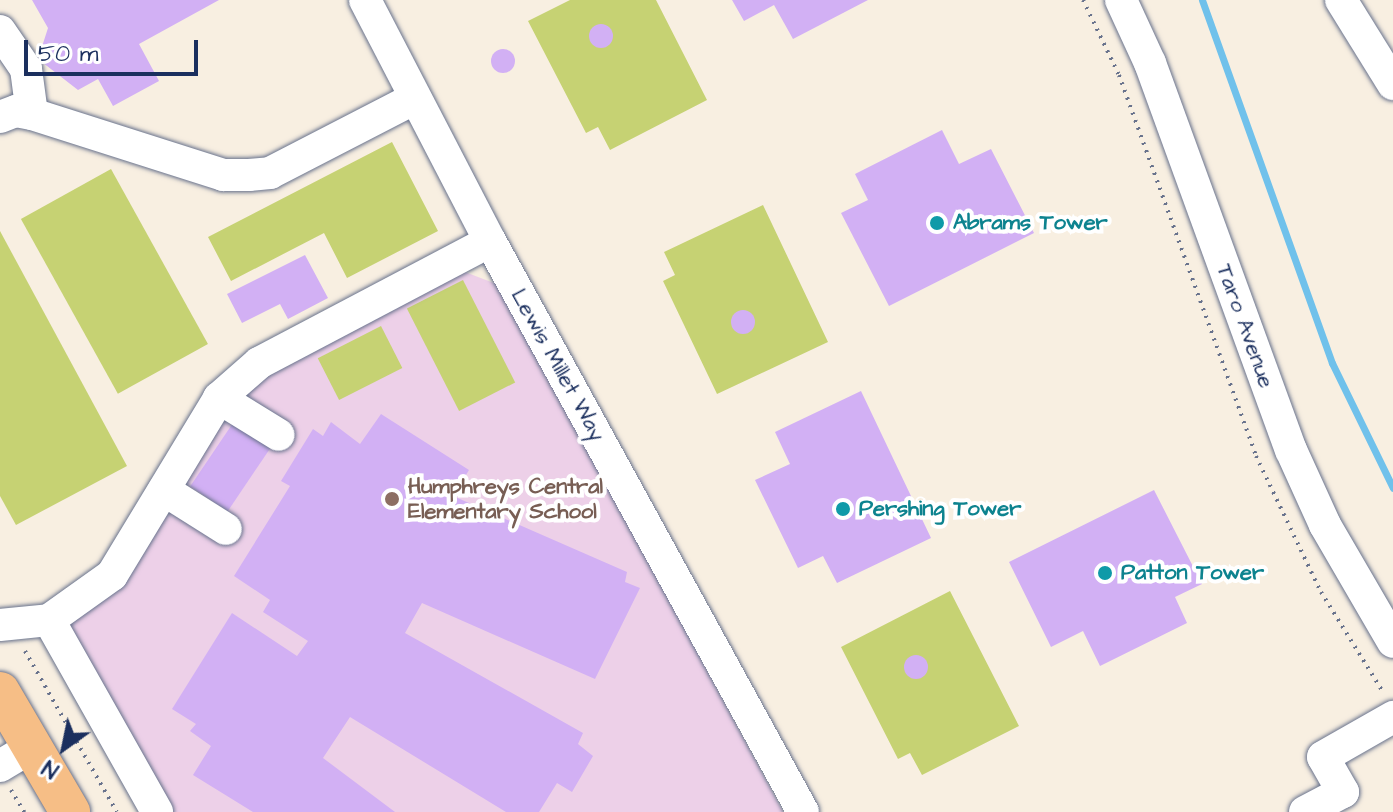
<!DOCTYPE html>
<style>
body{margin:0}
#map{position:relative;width:1393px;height:812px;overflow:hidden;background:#f8efe1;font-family:"Architects Daughter",sans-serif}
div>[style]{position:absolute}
.built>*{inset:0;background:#edd0e8}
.green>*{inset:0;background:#c6d273;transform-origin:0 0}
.stream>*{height:7px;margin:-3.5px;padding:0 3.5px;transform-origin:3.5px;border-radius:3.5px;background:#70c1eb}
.building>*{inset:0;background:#d2b0f4;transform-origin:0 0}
.round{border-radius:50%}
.path>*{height:4px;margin-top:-2px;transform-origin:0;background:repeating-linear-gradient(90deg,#68728c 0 2px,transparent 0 8px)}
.roads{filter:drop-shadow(0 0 2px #68728c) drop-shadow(0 0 2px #68728c)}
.minor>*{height:32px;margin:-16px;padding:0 16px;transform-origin:16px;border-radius:16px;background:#fff}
.major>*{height:40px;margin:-20px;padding:0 20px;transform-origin:20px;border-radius:20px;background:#f6be86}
.dots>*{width:22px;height:22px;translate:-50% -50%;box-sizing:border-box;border:4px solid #fff;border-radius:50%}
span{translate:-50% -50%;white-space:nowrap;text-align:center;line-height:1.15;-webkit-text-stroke:8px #fff;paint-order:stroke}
.culture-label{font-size:22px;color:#0d838f;font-weight:700}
.left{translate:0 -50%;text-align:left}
.street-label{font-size:22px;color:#1b2f5e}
.education-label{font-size:22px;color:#785e54;font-weight:700}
.north{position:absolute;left:24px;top:708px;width:80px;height:80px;-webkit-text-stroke:6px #fff;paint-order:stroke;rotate:213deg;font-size:22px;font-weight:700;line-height:32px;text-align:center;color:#1b2f5e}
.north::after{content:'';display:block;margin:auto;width:28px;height:36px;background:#1b2f5e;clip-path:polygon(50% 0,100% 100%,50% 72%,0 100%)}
.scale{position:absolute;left:24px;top:40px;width:174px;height:36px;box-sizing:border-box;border:4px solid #1b2f5e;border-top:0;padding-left:10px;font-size:24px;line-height:28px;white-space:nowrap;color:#1b2f5e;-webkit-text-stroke:6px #fff;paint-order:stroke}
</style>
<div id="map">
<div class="built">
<i style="clip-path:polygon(465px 272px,499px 285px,783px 812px,164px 812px,59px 627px,224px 415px,261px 379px)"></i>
</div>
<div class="green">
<i style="clip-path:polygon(570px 0,656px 0,707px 100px,610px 150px,598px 127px,586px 133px,528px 21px)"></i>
<i style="clip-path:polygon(392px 142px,438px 231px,347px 278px,324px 233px,231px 281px,208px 237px)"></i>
<i style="left:111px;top:169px;width:200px;height:103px;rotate:61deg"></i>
<i style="clip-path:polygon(763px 205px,828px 342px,717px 394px,663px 281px,675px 275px,664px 252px)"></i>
<i style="clip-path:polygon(0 231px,127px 466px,16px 525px,0 496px)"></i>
<i style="left:463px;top:280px;width:115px;height:63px;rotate:63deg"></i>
<i style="left:381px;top:326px;width:47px;height:71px;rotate:63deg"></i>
<i style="clip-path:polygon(950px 591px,1019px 726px,922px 775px,910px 753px,898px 759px,841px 647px)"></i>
</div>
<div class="stream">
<i style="left:1202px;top:0;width:386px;rotate:70.3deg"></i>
<i style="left:1332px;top:363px;width:139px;rotate:64deg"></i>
</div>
<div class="building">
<i style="clip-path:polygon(32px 0,219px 0,139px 44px,159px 81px,113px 106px,98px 79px,78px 90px,38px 59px,48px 28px)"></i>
<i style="clip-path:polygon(732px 0,868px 0,793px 39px,774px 5px,744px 21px)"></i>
<i class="round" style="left:589px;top:24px;width:24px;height:24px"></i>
<i class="round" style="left:491px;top:49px;width:24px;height:24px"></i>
<i style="clip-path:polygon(942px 130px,959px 164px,991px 149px,1034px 233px,889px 306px,841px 213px,868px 200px,855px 174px)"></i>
<i style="clip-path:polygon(305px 255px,328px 298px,288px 319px,280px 304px,242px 323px,227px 294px)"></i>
<i class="round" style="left:731px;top:310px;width:24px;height:24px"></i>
<i style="clip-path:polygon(861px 391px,931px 538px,837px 583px,823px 556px,798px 568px,755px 480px,790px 464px,775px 432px)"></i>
<i style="clip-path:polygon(381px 414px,469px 470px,453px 496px,627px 572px,625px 582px,640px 588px,595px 679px,422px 603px,405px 633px,583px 733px,578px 744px,593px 756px,572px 792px,557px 783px,539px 812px,506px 812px,350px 717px,323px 758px,395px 812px,253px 812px,193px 775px,211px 746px,190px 731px,196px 724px,172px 709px,232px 613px,297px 656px,308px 641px,263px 612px,270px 600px,234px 576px,290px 486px,281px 481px,313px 429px,323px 436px,331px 422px,360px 444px)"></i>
<i style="left:235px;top:420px;width:45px;height:80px;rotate:34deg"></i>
<i style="clip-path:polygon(1154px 490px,1202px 584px,1175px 597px,1187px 623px,1100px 666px,1083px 631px,1051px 647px,1009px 562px)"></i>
<i class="round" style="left:904px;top:655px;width:24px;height:24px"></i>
</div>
<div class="path">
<i style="left:1083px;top:0;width:83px;rotate:64.4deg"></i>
<i style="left:1119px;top:75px;width:405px;rotate:70.2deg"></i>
<i style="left:1256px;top:456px;width:151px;rotate:64.5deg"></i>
<i style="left:1321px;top:592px;width:118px;rotate:58.2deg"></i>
<i style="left:25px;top:651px;width:185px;rotate:60.3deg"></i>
<i style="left:11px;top:790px;width:26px;rotate:59deg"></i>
</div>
<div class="roads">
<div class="minor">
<i style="left:365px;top:0;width:271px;rotate:62.6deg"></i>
<i style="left:490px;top:241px;width:651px;rotate:61.27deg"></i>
<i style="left:1121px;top:0;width:69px;rotate:65.3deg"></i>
<i style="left:1150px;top:63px;width:412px;rotate:70deg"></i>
<i style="left:1291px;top:450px;width:82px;rotate:65.6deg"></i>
<i style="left:1325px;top:525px;width:135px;rotate:59.8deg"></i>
<i style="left:1341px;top:0;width:99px;rotate:58.2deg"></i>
<i style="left:0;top:31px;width:46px;rotate:55.6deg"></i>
<i style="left:26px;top:69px;width:45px;rotate:82.4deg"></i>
<i style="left:0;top:117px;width:17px;rotate:-21deg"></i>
<i style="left:16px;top:111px;width:16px;rotate:11deg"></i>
<i style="left:32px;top:114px;width:201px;rotate:17.7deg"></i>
<i style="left:223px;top:175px;width:26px"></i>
<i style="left:249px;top:175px;width:21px;rotate:-5deg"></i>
<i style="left:270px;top:173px;width:163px;rotate:-27.3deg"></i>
<i style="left:219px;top:398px;width:70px;rotate:31.7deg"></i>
<i style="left:164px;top:490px;width:73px;rotate:32.2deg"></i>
<i style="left:49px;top:620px;width:77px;rotate:-35.5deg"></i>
<i style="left:112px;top:575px;width:207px;rotate:-58.8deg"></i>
<i style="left:219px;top:398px;width:53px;rotate:-41.2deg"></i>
<i style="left:259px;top:363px;width:261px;rotate:-27.8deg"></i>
<i style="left:0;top:625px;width:49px;rotate:-5.8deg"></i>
<i style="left:49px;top:620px;width:220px;rotate:60.6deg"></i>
<i style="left:0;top:766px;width:37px;rotate:-31deg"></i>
<i style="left:1305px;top:812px;width:43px;rotate:-27.8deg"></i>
<i style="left:1343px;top:792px;width:40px;rotate:-119.7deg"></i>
<i style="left:1323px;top:757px;width:81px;rotate:-29.7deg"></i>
</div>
<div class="major">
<i style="left:0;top:692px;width:139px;rotate:59.7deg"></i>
</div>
</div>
<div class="dots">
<i style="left:937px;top:223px;background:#0f9aa8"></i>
<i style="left:392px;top:499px;background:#8d6e63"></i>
<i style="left:843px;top:509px;background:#0f9aa8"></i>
<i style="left:1105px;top:573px;background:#0f9aa8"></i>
</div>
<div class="culture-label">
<span class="left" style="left:953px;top:223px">Abrams Tower</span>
<span class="left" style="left:859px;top:509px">Pershing Tower</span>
<span class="left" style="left:1121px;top:573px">Patton Tower</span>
</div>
<div class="street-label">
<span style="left:1245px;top:326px;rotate:70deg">Taro Avenue</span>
<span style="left:558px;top:365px;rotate:61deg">Lewis Millet Way</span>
</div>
<div class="education-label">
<span class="left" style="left:408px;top:499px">Humphreys Central<br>Elementary School</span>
</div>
<div class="north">N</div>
<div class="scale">50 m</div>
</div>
